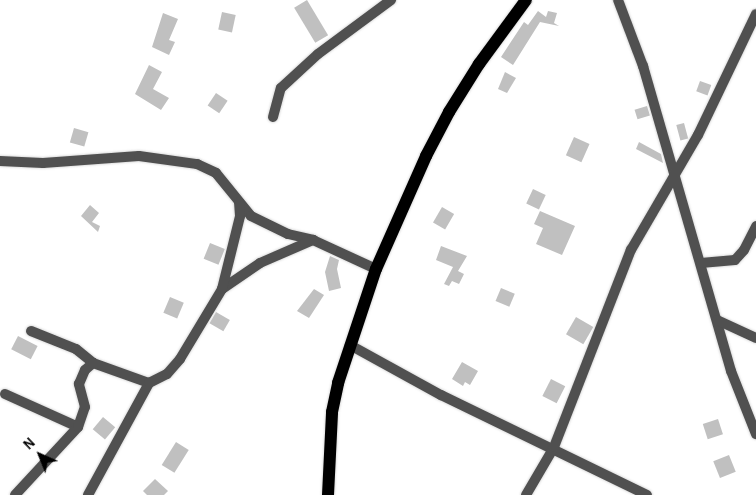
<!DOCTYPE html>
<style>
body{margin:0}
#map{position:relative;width:756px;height:495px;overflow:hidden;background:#fff;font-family:"Alegreya Sans",sans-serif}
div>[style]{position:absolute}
.building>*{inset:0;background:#c0c0c0;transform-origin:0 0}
.roads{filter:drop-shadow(0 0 1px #dbdbdb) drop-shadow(0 0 1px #dbdbdb)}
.street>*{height:10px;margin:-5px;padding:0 5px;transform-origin:5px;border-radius:5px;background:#505050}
.primary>*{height:12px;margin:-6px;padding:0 6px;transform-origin:6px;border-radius:6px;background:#000}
span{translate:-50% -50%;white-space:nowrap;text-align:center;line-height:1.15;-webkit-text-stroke:4.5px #fff;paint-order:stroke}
.north{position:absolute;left:15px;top:430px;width:50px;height:50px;-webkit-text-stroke:4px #fff;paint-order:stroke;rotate:316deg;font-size:14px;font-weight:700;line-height:20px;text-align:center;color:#000}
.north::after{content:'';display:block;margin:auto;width:18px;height:22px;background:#000;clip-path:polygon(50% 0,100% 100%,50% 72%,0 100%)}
</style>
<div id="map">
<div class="building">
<i style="left:307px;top:0;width:41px;height:15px;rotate:59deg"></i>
<i style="clip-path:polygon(538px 11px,546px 17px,548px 11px,557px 13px,554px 23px,559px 26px,540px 22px,513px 65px,501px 57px,524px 22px,528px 25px)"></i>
<i style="left:222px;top:12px;width:14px;height:18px;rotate:12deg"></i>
<i style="clip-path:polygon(163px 13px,178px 19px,169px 40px,175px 42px,169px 55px,152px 47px)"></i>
<i style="clip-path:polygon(149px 65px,162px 72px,153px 89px,169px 98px,161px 110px,135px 94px)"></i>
<i style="clip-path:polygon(505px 72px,516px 78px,507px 93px,498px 89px)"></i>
<i style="left:700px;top:81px;width:12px;height:11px;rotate:20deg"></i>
<i style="left:216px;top:93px;width:14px;height:15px;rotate:34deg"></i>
<i style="left:647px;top:106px;width:10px;height:13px;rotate:73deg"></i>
<i style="left:684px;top:123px;width:16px;height:8px;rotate:75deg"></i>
<i style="left:74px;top:128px;width:15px;height:15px;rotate:16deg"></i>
<i style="left:574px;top:137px;width:17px;height:20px;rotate:24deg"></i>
<i style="clip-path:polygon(639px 142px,661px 154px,663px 163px,636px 149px)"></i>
<i style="left:533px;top:189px;width:14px;height:16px;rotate:25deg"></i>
<i style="clip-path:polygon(90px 205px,99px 213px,92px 222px,100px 226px,98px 232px,81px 216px)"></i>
<i style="left:442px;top:207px;width:14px;height:18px;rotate:30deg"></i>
<i style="clip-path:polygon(540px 211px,575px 226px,562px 255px,536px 244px,543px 228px,534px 224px)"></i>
<i style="left:210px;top:243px;width:16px;height:17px;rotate:22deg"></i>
<i style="clip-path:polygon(441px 246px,467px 256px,458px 271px,464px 274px,459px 284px,452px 281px,449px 286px,444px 284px,453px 267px,436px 260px)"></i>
<i style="clip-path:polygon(330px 256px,339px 260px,337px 269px,341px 288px,329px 291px,325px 272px)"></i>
<i style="left:501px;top:288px;width:15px;height:14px;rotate:23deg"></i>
<i style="clip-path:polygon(314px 289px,324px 295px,309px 318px,297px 311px)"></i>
<i style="left:170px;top:297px;width:15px;height:17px;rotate:23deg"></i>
<i style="left:216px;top:312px;width:16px;height:13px;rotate:30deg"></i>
<i style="left:576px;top:317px;width:20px;height:20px;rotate:30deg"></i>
<i style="left:18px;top:336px;width:22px;height:15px;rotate:27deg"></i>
<i style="clip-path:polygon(462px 362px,478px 371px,470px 385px,465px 382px,463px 386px,452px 379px)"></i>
<i style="left:551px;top:379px;width:16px;height:19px;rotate:27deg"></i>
<i style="left:103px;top:417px;width:16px;height:16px;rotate:40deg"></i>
<i style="left:718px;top:419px;width:16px;height:16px;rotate:72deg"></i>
<i style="left:176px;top:442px;width:15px;height:27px;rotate:32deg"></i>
<i style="left:729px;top:455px;width:18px;height:17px;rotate:68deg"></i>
<i style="clip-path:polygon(155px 479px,168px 491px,164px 495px,147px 495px,143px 491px)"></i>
</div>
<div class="roads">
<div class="street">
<i style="left:618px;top:0;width:71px;rotate:69.3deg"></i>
<i style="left:643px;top:66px;width:317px;rotate:73.9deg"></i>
<i style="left:731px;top:371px;width:68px;rotate:68.4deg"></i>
<i style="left:273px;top:117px;width:30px;rotate:-75deg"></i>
<i style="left:281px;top:88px;width:50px;rotate:-42.6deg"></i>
<i style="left:318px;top:54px;width:91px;rotate:-36.5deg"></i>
<i style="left:0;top:161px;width:43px;rotate:2.7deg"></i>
<i style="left:43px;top:163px;width:96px;rotate:-4.2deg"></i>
<i style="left:139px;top:156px;width:59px;rotate:7.9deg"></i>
<i style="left:197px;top:164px;width:21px;rotate:25deg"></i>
<i style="left:216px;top:173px;width:55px;rotate:50.9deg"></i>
<i style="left:251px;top:216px;width:41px;rotate:25.9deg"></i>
<i style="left:288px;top:234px;width:26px;rotate:13deg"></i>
<i style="left:313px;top:240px;width:69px;rotate:24.7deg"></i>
<i style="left:701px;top:263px;width:34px;rotate:-5deg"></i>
<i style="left:735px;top:260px;width:13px;rotate:-48deg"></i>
<i style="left:744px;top:250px;width:27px;rotate:-63deg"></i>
<i style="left:222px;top:289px;width:46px;rotate:-34.4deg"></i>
<i style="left:260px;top:263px;width:58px;rotate:-23.5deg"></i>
<i style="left:717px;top:320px;width:43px;rotate:24.8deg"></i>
<i style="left:31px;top:331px;width:48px;rotate:21.8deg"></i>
<i style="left:76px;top:349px;width:22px;rotate:39deg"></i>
<i style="left:350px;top:345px;width:104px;rotate:28.8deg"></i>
<i style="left:441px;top:395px;width:229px;rotate:25.9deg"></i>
<i style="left:5px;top:394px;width:80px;rotate:24.3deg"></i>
<i style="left:15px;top:495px;width:93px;rotate:-47.2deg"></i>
<i style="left:78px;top:427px;width:21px;rotate:-71deg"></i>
<i style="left:85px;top:407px;width:24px;rotate:-105deg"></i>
<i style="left:79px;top:384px;width:15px;rotate:-67deg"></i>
<i style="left:85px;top:370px;width:11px;rotate:-41deg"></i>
<i style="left:93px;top:363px;width:59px;rotate:19.7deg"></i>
<i style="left:88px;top:495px;width:128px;rotate:-61.4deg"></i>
<i style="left:149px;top:383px;width:20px;rotate:-27deg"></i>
<i style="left:167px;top:374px;width:20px;rotate:-49deg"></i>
<i style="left:180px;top:359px;width:82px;rotate:-59deg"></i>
<i style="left:222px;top:289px;width:75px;rotate:-76.1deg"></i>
<i style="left:240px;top:216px;width:14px;rotate:-94deg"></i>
<i style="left:526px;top:495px;width:56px;rotate:-59.7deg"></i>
<i style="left:554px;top:447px;width:212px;rotate:-68.7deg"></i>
<i style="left:631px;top:250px;width:133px;rotate:-59.8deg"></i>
<i style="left:698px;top:135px;width:134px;rotate:-64.4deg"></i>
</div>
<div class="primary">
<i style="left:328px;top:495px;width:83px;rotate:-87.2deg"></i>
<i style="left:332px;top:412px;width:30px;rotate:-78deg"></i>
<i style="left:338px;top:383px;width:120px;rotate:-71.6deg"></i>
<i style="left:376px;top:269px;width:124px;rotate:-66.1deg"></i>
<i style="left:426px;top:156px;width:50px;rotate:-62.4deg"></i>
<i style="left:449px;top:112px;width:57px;rotate:-58deg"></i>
<i style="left:479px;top:64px;width:79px;rotate:-53.7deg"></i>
</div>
</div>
<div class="north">N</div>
</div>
